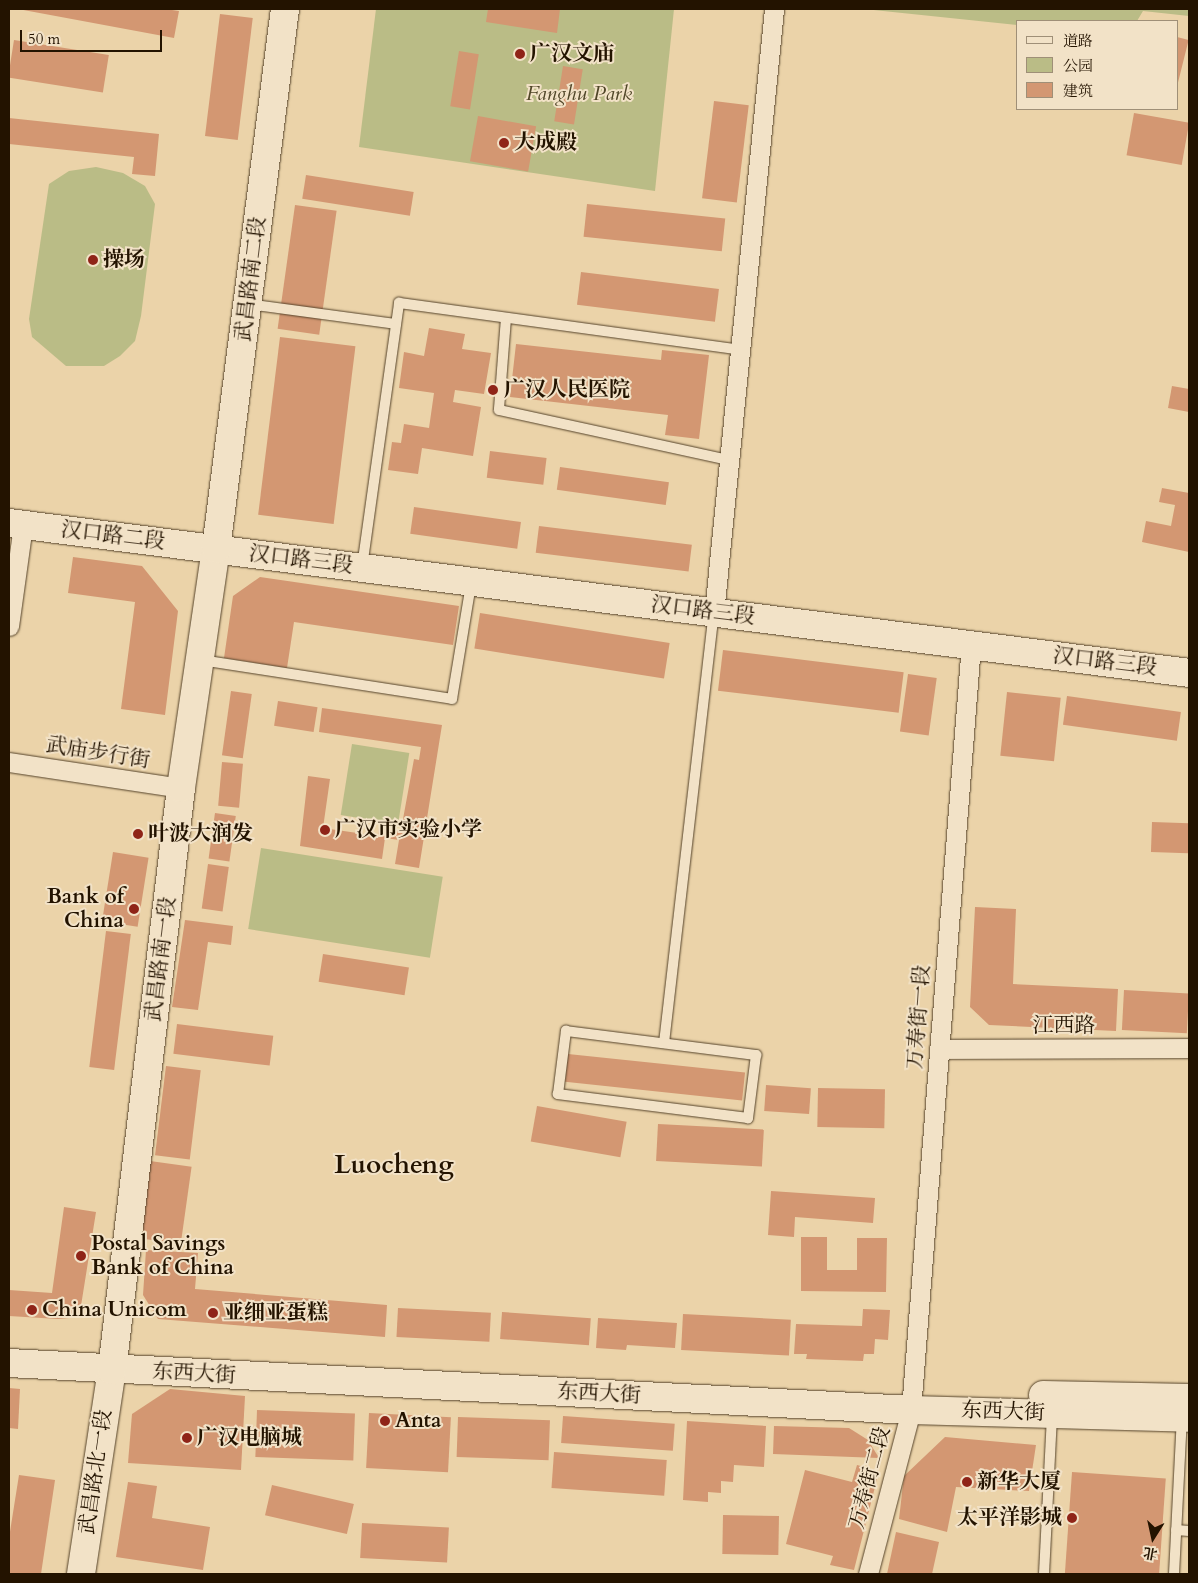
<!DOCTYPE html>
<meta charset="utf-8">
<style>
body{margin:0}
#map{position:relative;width:1198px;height:1583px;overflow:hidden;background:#ebd3a9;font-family:Cardo,"Noto Serif SC",serif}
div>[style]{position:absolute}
.green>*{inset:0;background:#babc86;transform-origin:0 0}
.building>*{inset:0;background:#d39772;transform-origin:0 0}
.roads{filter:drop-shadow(0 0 1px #55432a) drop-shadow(0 0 1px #55432a)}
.lane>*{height:10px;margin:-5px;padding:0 5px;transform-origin:5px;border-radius:5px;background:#f2e2c7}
.street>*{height:19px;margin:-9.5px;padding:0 9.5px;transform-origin:9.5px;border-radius:9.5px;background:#f2e2c7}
.secondary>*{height:28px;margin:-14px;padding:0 14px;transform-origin:14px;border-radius:14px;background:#f2e2c7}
.dots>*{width:14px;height:14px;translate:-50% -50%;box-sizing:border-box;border:2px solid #f2e2c7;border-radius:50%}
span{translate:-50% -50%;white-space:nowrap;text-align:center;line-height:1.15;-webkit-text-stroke:4px #f2e2c7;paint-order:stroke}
.poi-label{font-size:21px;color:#231300;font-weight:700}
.left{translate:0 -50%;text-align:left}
.right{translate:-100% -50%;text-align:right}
.park-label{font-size:21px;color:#504628;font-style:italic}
.street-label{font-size:21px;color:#231300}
.district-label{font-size:26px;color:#231300;font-weight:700}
.frame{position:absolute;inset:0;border:10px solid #231300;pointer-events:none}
.legend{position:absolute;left:1016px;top:20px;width:162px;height:90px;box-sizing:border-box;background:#f2e2c7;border:1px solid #9f8f77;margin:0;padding:6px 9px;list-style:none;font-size:15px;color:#231300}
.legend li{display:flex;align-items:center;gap:10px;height:25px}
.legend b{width:25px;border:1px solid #9f8f77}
.north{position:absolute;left:1128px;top:1513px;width:50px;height:50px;-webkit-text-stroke:4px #f2e2c7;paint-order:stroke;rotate:190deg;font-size:14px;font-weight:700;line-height:20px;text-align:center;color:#231300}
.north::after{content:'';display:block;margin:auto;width:18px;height:22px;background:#231300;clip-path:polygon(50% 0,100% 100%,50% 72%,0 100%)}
.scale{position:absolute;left:20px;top:30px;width:142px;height:22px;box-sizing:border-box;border:2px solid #231300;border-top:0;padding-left:6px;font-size:15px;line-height:18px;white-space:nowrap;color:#231300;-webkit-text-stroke:4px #f2e2c7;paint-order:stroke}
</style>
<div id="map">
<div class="green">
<i style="clip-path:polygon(376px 9px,674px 9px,655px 191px,359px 147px)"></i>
<i style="clip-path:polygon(864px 9px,1189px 9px,1189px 16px,1143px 11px,1137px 21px,1017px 21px,1017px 25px)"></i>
<i style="clip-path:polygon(96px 167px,123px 173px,145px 186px,155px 204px,141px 316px,135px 341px,120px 356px,104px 366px,66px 366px,32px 337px,29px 319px,49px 184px,69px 171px)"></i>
<i style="left:352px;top:744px;width:58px;height:72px;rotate:9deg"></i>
<i style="left:261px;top:848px;width:184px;height:82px;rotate:9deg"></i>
</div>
<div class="building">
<i style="clip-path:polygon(18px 9px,165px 9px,179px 11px,174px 38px)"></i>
<i style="clip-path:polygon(488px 9px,560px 9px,557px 33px,486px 22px)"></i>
<i style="left:220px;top:14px;width:33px;height:123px;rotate:7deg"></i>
<i style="left:1177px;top:37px;width:12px;height:44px;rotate:14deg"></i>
<i style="left:14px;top:40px;width:96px;height:38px;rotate:9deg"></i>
<i style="left:459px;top:51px;width:20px;height:56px;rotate:9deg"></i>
<i style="left:563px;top:66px;width:20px;height:56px;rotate:9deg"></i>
<i style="left:714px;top:101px;width:35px;height:98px;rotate:7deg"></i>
<i style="left:1134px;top:113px;width:56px;height:43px;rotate:10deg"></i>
<i style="left:478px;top:116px;width:59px;height:46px;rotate:10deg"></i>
<i style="clip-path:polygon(9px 118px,159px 134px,155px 176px,132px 174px,134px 157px,9px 144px)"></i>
<i style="left:306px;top:175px;width:109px;height:24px;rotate:9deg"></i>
<i style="left:587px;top:204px;width:139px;height:33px;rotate:6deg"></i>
<i style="left:295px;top:205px;width:42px;height:125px;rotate:8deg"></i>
<i style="left:581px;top:272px;width:139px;height:33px;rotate:7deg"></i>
<i style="clip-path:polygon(429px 328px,465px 334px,462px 349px,491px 353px,484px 394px,455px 390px,453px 402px,481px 407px,473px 456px,422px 448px,418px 474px,388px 470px,392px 442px,401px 443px,404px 424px,429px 428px,434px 393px,399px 388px,404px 352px,424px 356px)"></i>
<i style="left:280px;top:337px;width:76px;height:179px;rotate:7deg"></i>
<i style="clip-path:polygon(516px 344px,661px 360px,662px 350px,709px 355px,699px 439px,665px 435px,668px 415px,510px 397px)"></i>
<i style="clip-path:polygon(1172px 386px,1189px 389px,1189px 412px,1168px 408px)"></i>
<i style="left:490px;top:451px;width:57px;height:27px;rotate:7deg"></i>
<i style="left:560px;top:467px;width:110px;height:23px;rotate:8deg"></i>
<i style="clip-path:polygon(1162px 488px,1189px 493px,1189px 552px,1142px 542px,1146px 521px,1171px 526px,1175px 505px,1159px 502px)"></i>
<i style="left:414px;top:507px;width:108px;height:27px;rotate:8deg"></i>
<i style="left:539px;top:526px;width:154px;height:27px;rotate:7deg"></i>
<i style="clip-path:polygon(73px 557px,142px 566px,178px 611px,165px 715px,121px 709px,135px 602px,68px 593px)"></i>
<i style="clip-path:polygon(260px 577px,459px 606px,453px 645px,294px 622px,287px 668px,224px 658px,233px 596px)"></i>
<i style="left:480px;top:613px;width:192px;height:36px;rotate:9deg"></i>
<i style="left:723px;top:650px;width:182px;height:41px;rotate:7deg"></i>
<i style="left:908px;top:674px;width:29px;height:58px;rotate:8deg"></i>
<i style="left:231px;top:691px;width:21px;height:65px;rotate:8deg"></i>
<i style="left:1007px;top:692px;width:54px;height:64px;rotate:6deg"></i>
<i style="left:1067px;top:696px;width:115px;height:29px;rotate:8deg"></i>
<i style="left:278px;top:701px;width:40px;height:25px;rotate:9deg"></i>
<i style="clip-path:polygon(322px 708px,442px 725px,419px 868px,395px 864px,399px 840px,385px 838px,382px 859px,300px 846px,308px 776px,330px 779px,323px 828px,378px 836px,379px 827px,401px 830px,414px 759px,419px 760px,421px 747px,319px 732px)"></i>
<i style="left:222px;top:762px;width:21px;height:44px;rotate:5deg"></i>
<i style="left:215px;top:813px;width:21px;height:46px;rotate:8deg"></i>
<i style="left:1152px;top:822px;width:37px;height:30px;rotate:2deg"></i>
<i style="left:113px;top:852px;width:36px;height:70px;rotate:9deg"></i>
<i style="left:208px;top:864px;width:21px;height:45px;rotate:8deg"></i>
<i style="clip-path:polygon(975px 907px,1016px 909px,1013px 984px,1118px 989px,1116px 1031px,989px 1025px,970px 1007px)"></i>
<i style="clip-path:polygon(185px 920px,233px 926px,231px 945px,208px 942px,198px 1010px,172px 1007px)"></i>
<i style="left:106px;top:931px;width:25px;height:137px;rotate:7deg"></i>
<i style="left:323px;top:954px;width:87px;height:28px;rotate:9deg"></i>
<i style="left:1124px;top:990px;width:65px;height:40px;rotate:3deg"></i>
<i style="left:177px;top:1024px;width:97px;height:30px;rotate:7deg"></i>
<i style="left:568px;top:1054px;width:178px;height:28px;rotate:6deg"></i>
<i style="left:166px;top:1066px;width:35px;height:90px;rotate:7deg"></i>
<i style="left:766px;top:1085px;width:45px;height:26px;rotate:4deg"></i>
<i style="left:818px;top:1088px;width:67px;height:39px;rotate:1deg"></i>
<i style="left:537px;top:1106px;width:91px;height:36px;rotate:10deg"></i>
<i style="left:658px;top:1124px;width:106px;height:37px;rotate:3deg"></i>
<i style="left:150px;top:1161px;width:42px;height:78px;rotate:8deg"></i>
<i style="clip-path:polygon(771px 1191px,875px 1198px,873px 1223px,795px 1217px,794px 1237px,768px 1235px)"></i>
<i style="clip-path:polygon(64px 1207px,96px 1212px,80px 1312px,69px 1318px,58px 1319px,9px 1316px,9px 1290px,52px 1293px)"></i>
<i style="clip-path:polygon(801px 1237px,827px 1237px,827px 1270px,857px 1270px,857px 1238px,887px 1238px,886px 1292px,801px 1291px)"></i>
<i style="clip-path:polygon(146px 1250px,198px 1253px,195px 1289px,387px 1305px,385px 1337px,158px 1319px,143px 1295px)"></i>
<i style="left:398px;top:1308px;width:93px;height:29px;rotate:3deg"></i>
<i style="clip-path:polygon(863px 1309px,890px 1310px,888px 1340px,875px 1339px,874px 1354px,864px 1354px,863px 1361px,806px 1359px,807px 1354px,794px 1354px,796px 1324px,862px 1326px)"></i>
<i style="left:502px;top:1312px;width:89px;height:27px;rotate:4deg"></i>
<i style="left:683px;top:1314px;width:108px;height:36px;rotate:3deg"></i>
<i style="clip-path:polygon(598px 1318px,677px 1323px,675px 1348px,627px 1345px,626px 1350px,596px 1348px)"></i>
<i style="clip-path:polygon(9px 1388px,20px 1389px,18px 1429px,9px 1428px)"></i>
<i style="clip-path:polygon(170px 1389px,245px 1396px,241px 1470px,128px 1463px,132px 1414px)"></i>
<i style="left:257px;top:1410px;width:98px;height:47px;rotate:2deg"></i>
<i style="left:369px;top:1413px;width:82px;height:55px;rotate:3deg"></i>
<i style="left:563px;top:1416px;width:112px;height:27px;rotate:4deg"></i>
<i style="left:458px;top:1417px;width:92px;height:40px;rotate:2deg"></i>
<i style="clip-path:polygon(687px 1421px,766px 1426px,764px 1467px,734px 1465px,733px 1482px,721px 1481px,721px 1493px,708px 1492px,708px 1502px,683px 1500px)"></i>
<i style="clip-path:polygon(774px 1426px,849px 1428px,868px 1440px,879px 1458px,773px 1454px)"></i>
<i style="clip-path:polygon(945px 1437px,1036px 1445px,1029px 1491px,956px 1487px,947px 1532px,899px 1519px,904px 1476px)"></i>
<i style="left:554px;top:1452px;width:113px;height:36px;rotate:4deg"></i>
<i style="clip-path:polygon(857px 1465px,879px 1471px,854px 1570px,830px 1565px,833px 1556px,786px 1544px,805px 1470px,852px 1482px)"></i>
<i style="left:1072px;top:1472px;width:94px;height:102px;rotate:4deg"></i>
<i style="clip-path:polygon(19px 1475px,55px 1480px,41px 1574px,9px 1574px,9px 1538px)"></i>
<i style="clip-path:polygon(128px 1482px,157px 1486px,152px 1518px,210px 1527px,203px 1570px,116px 1557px)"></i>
<i style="left:272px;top:1485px;width:84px;height:31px;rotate:13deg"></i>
<i style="left:723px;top:1515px;width:56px;height:39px;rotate:1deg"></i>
<i style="left:362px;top:1523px;width:87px;height:35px;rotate:3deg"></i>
<i style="clip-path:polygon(896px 1532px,939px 1542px,932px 1574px,887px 1574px)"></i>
</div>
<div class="roads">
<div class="lane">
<i style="left:248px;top:304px;width:149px;rotate:7.7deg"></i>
<i style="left:506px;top:318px;width:92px;rotate:94.4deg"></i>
<i style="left:499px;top:410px;width:235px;rotate:12.3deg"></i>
<i style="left:362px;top:567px;width:267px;rotate:-82deg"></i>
<i style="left:399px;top:303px;width:344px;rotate:7.8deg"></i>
<i style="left:201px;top:660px;width:254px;rotate:8.8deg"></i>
<i style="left:452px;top:699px;width:117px;rotate:-80.6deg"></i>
<i style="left:566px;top:1031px;width:192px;rotate:7.2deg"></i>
<i style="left:756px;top:1055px;width:64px;rotate:97.2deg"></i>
<i style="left:748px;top:1118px;width:192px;rotate:-172.8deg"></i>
<i style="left:558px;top:1094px;width:64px;rotate:-82.8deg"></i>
<i style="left:664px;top:1043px;width:432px;rotate:-83.4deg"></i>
<i style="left:1176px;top:1530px;width:13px;rotate:4deg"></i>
<i style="left:1044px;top:1574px;width:156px;rotate:-87.1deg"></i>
<i style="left:1174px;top:1574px;width:156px;rotate:-87.1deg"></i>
</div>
<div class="street">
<i style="left:714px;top:613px;width:607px;rotate:-84.33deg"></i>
<i style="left:9px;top:626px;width:102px;rotate:-82.1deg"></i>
<i style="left:9px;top:762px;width:174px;rotate:8.6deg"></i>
<i style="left:939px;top:1049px;width:250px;rotate:-0.2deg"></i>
<i style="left:868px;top:1574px;width:170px;rotate:-75.3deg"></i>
<i style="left:911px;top:1410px;width:767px;rotate:-85.52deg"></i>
</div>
<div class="secondary">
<i style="left:9px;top:523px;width:1189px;rotate:7.24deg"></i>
<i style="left:9px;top:1363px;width:903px;rotate:2.98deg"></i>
<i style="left:911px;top:1410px;width:278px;rotate:1.6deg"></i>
<i style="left:1043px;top:1395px;width:146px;rotate:1.2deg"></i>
<i style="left:81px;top:1574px;width:206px;rotate:-81.4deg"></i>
<i style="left:112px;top:1370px;width:586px;rotate:-83.24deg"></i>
<i style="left:181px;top:788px;width:242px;rotate:-81.7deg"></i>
<i style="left:216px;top:549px;width:544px;rotate:-82.72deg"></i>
</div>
</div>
<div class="dots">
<i style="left:520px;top:54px;background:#8f2418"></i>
<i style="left:504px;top:143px;background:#8f2418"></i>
<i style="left:93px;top:260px;background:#8f2418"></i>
<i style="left:493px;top:390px;background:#8f2418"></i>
<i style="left:325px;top:830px;background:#8f2418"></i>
<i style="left:138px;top:834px;background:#8f2418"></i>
<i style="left:134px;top:909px;background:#8f2418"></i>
<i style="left:81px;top:1256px;background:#8f2418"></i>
<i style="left:32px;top:1310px;background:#8f2418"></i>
<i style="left:213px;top:1313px;background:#8f2418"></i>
<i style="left:385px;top:1421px;background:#8f2418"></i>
<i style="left:187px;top:1438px;background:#8f2418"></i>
<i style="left:967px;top:1482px;background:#8f2418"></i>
<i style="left:1072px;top:1518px;background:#8f2418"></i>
</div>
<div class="poi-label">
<span class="left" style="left:530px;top:54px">广汉文庙</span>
<span class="left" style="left:514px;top:143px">大成殿</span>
<span class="left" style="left:103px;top:260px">操场</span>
<span class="left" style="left:504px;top:390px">广汉人民医院</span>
<span class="left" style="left:335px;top:830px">广汉市实验小学</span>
<span class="left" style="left:148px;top:834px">叶波大润发</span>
<span class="right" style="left:124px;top:909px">Bank of<br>China</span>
<span class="left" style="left:91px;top:1256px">Postal Savings<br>Bank of China</span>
<span class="left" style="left:42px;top:1310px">China Unicom</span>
<span class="left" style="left:223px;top:1313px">亚细亚蛋糕</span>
<span class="left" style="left:395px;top:1421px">Anta</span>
<span class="left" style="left:197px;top:1438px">广汉电脑城</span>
<span class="left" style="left:977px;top:1482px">新华大厦</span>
<span class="right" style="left:1062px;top:1518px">太平洋影城</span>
</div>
<div class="park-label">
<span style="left:579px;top:94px">Fanghu Park</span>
</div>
<div class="street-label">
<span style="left:251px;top:279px;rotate:-83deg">武昌路南二段</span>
<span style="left:113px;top:536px;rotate:7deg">汉口路二段</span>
<span style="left:301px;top:560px;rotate:7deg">汉口路三段</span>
<span style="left:703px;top:611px;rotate:7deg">汉口路三段</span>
<span style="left:1105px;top:662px;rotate:7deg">汉口路三段</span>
<span style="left:98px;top:753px;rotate:9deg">武庙步行街</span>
<span style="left:161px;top:959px;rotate:-83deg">武昌路南一段</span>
<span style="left:919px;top:1017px;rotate:-86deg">万寿街一段</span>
<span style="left:1064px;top:1026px">江西路</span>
<span style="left:194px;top:1374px;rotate:3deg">东西大街</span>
<span style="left:599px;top:1394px;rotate:3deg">东西大街</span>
<span style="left:1003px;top:1412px;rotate:2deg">东西大街</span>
<span style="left:96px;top:1472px;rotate:-82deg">武昌路北一段</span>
<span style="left:870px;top:1478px;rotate:-75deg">万寿街二段</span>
</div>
<div class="district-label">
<span style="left:394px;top:1165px">Luocheng</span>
</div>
<div class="frame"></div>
<ul class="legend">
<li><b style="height:6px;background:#f2e2c7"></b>道路</li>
<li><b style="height:14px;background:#babc86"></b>公园</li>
<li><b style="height:14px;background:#d39772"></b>建筑</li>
</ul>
<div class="north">北</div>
<div class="scale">50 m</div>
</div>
